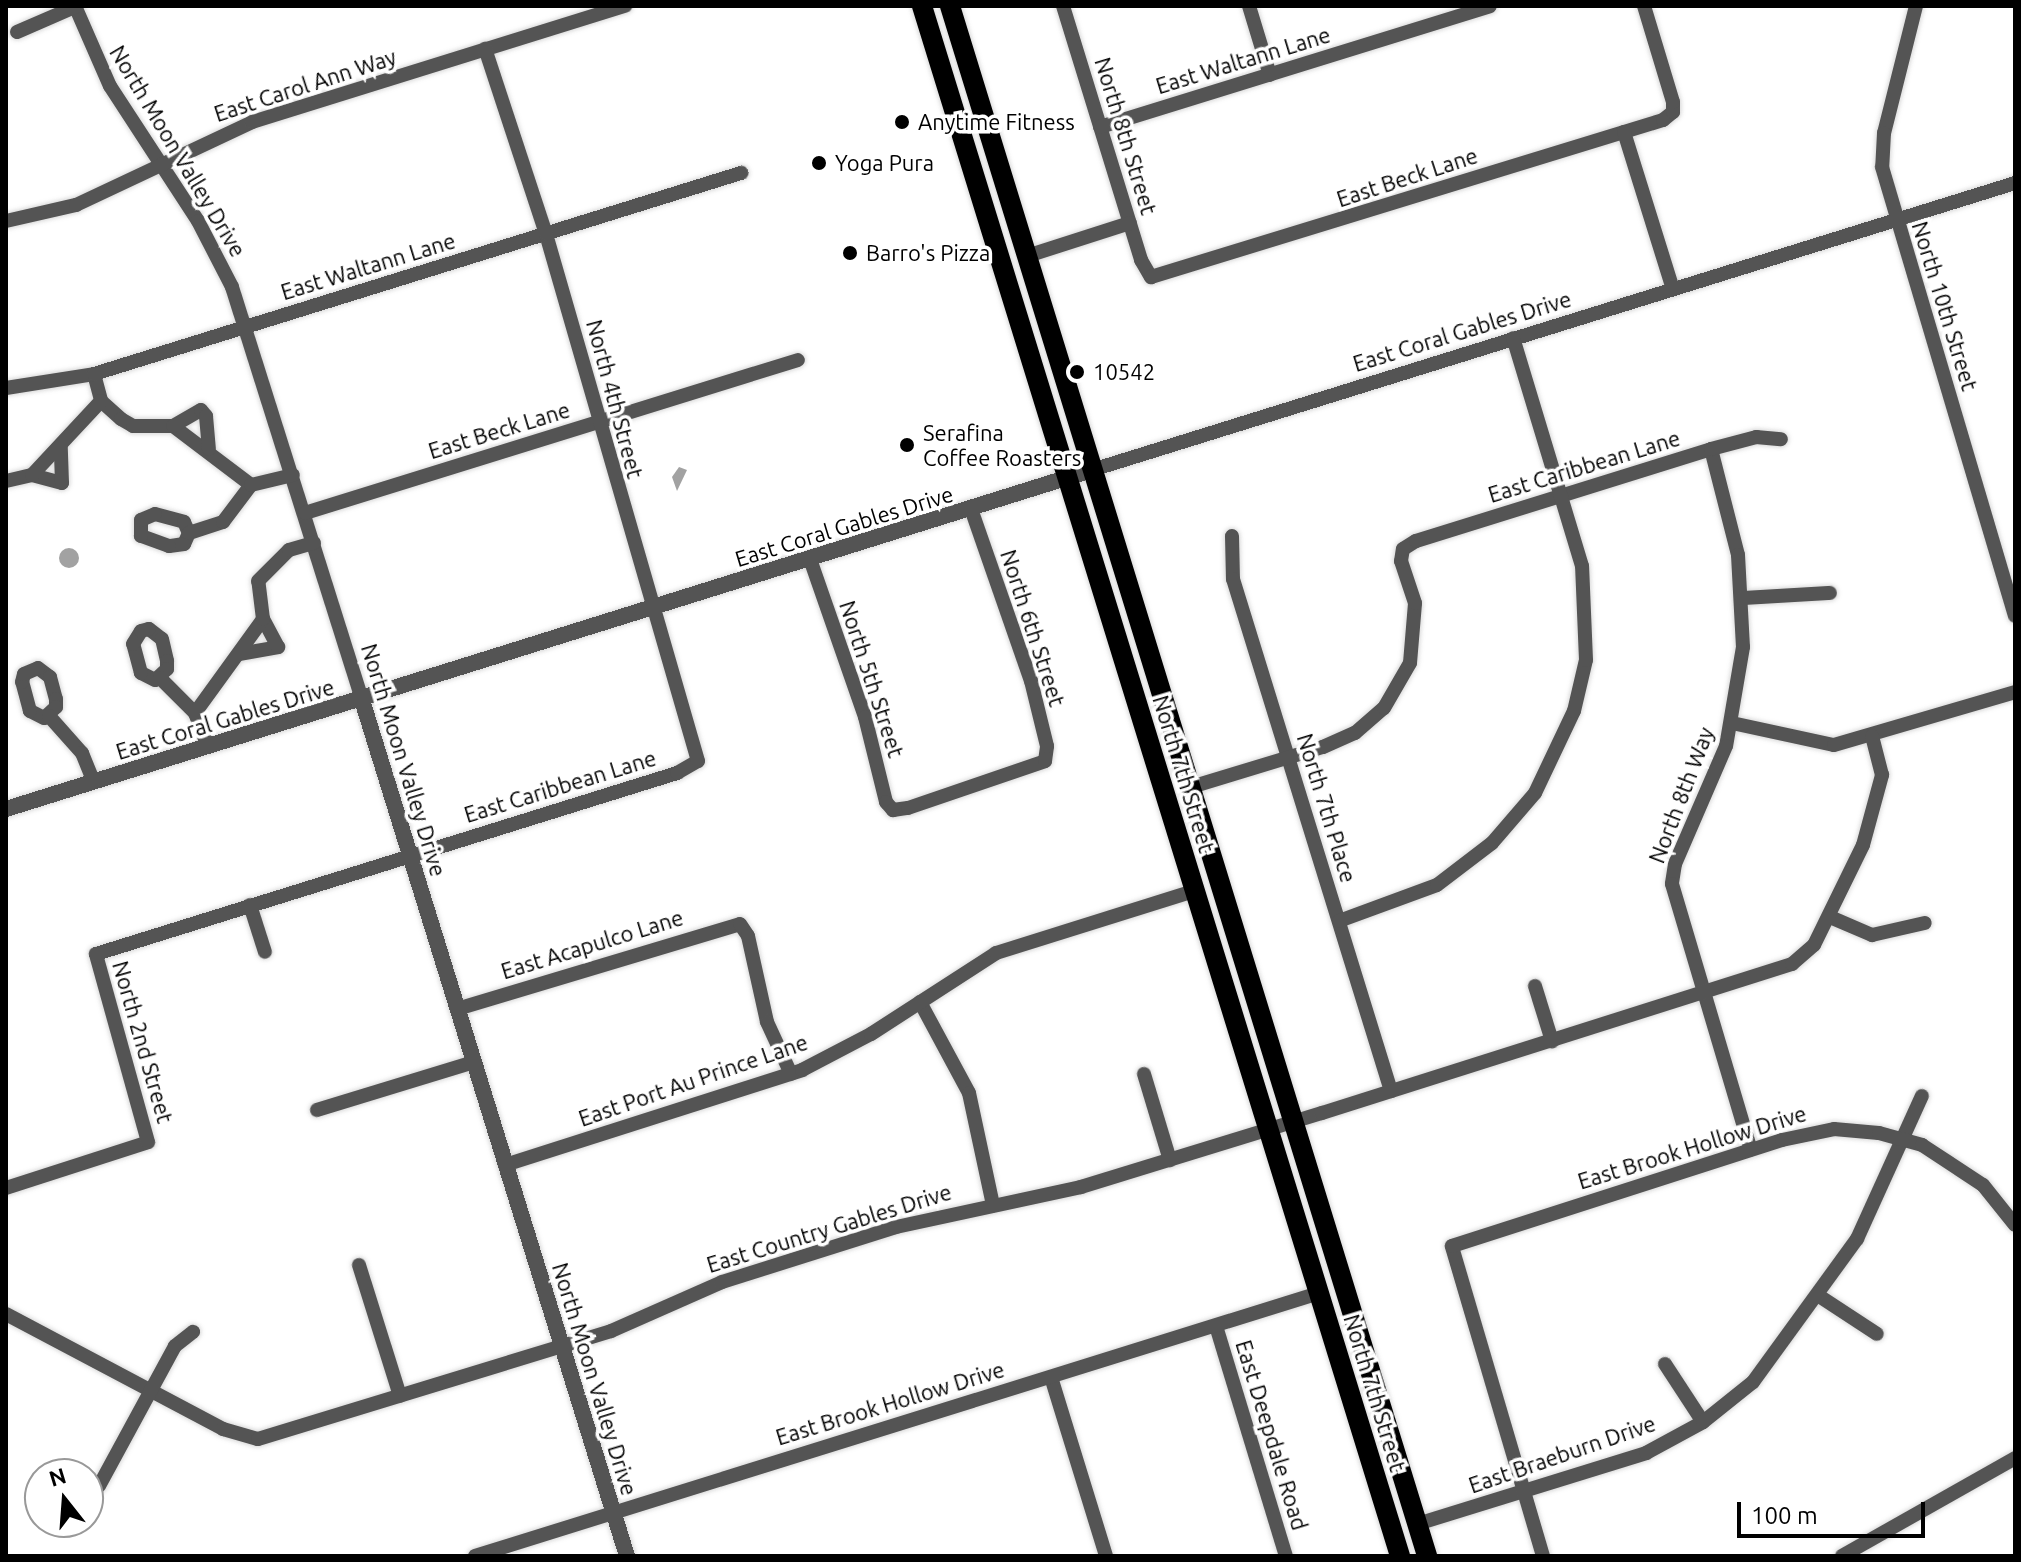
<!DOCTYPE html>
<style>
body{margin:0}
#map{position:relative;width:2021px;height:1562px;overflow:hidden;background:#fff;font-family:Ubuntu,sans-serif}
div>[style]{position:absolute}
.water>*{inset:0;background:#a2a2a2}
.round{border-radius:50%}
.roads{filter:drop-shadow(0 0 2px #dbdbdb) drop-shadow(0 0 2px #dbdbdb)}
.minor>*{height:14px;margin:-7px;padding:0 7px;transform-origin:7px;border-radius:7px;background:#545454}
.tertiary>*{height:16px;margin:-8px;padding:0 8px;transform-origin:8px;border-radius:8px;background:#545454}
.primary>*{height:20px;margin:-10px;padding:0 10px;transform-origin:10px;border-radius:10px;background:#000}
.dots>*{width:22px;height:22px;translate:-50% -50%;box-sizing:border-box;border:4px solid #fff;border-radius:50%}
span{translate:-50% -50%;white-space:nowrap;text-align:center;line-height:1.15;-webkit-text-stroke:7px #fff;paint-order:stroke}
.street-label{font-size:22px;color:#000}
.poi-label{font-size:22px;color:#000}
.left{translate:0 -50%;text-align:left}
.frame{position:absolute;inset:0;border:8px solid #000;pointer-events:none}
.north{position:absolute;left:24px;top:1458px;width:80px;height:80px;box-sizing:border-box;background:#fff;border:2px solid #999;border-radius:50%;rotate:343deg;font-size:22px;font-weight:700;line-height:32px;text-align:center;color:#000}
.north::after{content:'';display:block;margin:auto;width:28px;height:36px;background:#000;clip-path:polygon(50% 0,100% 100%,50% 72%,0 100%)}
.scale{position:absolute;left:1737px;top:1502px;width:188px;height:36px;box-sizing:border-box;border:4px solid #000;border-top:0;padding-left:10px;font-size:24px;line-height:28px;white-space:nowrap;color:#000;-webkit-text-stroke:6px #fff;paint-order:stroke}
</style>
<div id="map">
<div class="water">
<i style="clip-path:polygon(679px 467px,687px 470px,677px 491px,672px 477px)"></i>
<i class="round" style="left:59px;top:548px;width:20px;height:20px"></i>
</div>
<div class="roads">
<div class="minor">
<i style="left:75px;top:6px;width:87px;rotate:66.4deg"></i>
<i style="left:110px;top:86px;width:161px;rotate:56.9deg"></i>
<i style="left:198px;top:221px;width:74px;rotate:62.7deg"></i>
<i style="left:232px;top:287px;width:433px;rotate:72.5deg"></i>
<i style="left:1063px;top:6px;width:266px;rotate:72.9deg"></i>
<i style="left:1141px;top:260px;width:20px;rotate:60deg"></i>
<i style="left:1151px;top:277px;width:536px;rotate:-17.05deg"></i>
<i style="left:1663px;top:120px;width:13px;rotate:-39deg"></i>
<i style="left:1673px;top:112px;width:10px;rotate:-90deg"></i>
<i style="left:1673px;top:102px;width:100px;rotate:-106.8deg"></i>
<i style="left:1249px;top:6px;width:72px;rotate:73.1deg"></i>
<i style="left:1916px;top:6px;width:131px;rotate:104.1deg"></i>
<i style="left:1884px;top:133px;width:34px;rotate:93deg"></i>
<i style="left:1882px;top:167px;width:468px;rotate:73.5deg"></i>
<i style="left:17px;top:32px;width:65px;rotate:-23.4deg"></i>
<i style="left:1100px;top:127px;width:408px;rotate:-17.2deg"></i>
<i style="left:1624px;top:132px;width:164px;rotate:72.7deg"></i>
<i style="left:6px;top:221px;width:72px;rotate:-12.9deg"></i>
<i style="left:76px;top:205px;width:195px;rotate:-25.2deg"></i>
<i style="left:252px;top:122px;width:391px;rotate:-17.3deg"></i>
<i style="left:1027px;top:256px;width:108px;rotate:-17.8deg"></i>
<i style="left:94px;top:374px;width:28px;rotate:75deg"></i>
<i style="left:101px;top:401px;width:27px;rotate:42deg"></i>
<i style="left:121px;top:419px;width:14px;rotate:30deg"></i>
<i style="left:133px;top:426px;width:40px"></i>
<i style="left:173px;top:426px;width:98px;rotate:37.1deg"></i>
<i style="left:6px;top:388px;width:89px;rotate:-9deg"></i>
<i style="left:94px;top:374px;width:678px;rotate:-17.26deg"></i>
<i style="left:173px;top:426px;width:32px;rotate:-30deg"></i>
<i style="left:201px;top:410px;width:8px;rotate:50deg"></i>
<i style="left:206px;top:416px;width:33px;rotate:85deg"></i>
<i style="left:1711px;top:449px;width:109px;rotate:75.7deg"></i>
<i style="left:1738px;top:555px;width:92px;rotate:86.9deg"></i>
<i style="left:1743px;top:647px;width:100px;rotate:99.7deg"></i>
<i style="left:1726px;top:746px;width:129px;rotate:113.4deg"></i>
<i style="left:1675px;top:864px;width:20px;rotate:99deg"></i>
<i style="left:1672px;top:884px;width:277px;rotate:73.5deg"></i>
<i style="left:1092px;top:470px;width:967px;rotate:-17.27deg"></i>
<i style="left:32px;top:475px;width:31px;rotate:15deg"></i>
<i style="left:62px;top:483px;width:38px;rotate:-92deg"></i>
<i style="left:6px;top:481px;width:27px;rotate:-13deg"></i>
<i style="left:32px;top:475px;width:101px;rotate:-47deg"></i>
<i style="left:305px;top:513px;width:516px;rotate:-17.24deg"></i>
<i style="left:155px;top:514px;width:30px;rotate:15deg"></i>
<i style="left:184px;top:522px;width:12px;rotate:66deg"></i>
<i style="left:189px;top:533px;width:12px;rotate:114deg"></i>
<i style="left:184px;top:544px;width:15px;rotate:172deg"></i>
<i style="left:169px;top:546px;width:30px;rotate:-160deg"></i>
<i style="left:141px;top:536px;width:16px;rotate:-90deg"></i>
<i style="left:141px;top:520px;width:15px;rotate:-23deg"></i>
<i style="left:189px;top:533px;width:36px;rotate:-18deg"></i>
<i style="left:223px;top:522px;width:46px;rotate:-52.9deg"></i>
<i style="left:251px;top:485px;width:43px;rotate:-13.4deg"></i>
<i style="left:1232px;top:536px;width:43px;rotate:88.7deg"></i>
<i style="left:1233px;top:579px;width:536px;rotate:72.85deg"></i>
<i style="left:810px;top:559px;width:167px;rotate:70.8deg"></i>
<i style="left:865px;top:717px;width:88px;rotate:76.1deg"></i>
<i style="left:886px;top:802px;width:11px;rotate:49deg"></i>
<i style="left:893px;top:810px;width:15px;rotate:-8deg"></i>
<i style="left:908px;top:808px;width:145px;rotate:-18.9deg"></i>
<i style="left:1045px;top:761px;width:15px;rotate:-82deg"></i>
<i style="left:1047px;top:746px;width:67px;rotate:-103.8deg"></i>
<i style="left:1031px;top:681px;width:182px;rotate:-109.2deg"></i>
<i style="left:1742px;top:598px;width:88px;rotate:-3.3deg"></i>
<i style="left:149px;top:629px;width:16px;rotate:38deg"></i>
<i style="left:162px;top:639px;width:23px;rotate:77deg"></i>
<i style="left:167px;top:661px;width:8px;rotate:90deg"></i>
<i style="left:167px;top:669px;width:16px;rotate:137deg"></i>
<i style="left:155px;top:680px;width:16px;rotate:-153deg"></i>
<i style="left:141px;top:673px;width:30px;rotate:-105deg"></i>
<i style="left:133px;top:644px;width:15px;rotate:-58deg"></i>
<i style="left:141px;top:631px;width:8px;rotate:-14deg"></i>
<i style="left:239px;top:654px;width:40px;rotate:-10deg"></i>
<i style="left:278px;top:647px;width:32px;rotate:-118deg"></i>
<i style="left:38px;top:668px;width:15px;rotate:37deg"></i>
<i style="left:50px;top:677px;width:23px;rotate:75deg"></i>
<i style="left:56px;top:699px;width:8px;rotate:90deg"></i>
<i style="left:56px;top:707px;width:16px;rotate:137deg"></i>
<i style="left:44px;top:718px;width:16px;rotate:-153deg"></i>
<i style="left:30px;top:711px;width:30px;rotate:-105deg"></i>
<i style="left:22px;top:682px;width:8px;rotate:-76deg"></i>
<i style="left:24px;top:674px;width:15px;rotate:-23deg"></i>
<i style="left:160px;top:678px;width:49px;rotate:45deg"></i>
<i style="left:195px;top:713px;width:36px;rotate:69deg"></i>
<i style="left:195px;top:713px;width:116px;rotate:-54.1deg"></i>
<i style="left:263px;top:619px;width:38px;rotate:-97deg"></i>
<i style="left:258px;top:581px;width:44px;rotate:-45deg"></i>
<i style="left:289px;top:550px;width:26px;rotate:-16deg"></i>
<i style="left:49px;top:716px;width:50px;rotate:48.3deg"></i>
<i style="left:82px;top:753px;width:31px;rotate:68deg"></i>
<i style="left:1732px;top:723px;width:104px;rotate:12.2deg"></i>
<i style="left:1834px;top:745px;width:189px;rotate:-16.3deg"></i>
<i style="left:1191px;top:787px;width:138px;rotate:-16.9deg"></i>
<i style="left:1323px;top:747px;width:35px;rotate:-24deg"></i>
<i style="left:1355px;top:733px;width:38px;rotate:-41deg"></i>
<i style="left:1384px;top:708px;width:52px;rotate:-60deg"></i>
<i style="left:1410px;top:663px;width:60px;rotate:-85.2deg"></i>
<i style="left:1415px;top:603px;width:44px;rotate:-108.4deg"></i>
<i style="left:1401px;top:561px;width:12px;rotate:-81deg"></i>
<i style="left:1403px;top:549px;width:15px;rotate:-32deg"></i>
<i style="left:1416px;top:541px;width:309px;rotate:-17.3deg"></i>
<i style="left:1711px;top:449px;width:47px;rotate:-14.9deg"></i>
<i style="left:1756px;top:437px;width:25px;rotate:5deg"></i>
<i style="left:250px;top:905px;width:49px;rotate:72.3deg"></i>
<i style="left:1830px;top:917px;width:46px;rotate:23.2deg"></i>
<i style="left:1872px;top:935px;width:54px;rotate:-12.8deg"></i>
<i style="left:1339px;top:921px;width:104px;rotate:-20.2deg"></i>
<i style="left:1437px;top:885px;width:69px;rotate:-37.4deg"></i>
<i style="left:1492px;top:843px;width:66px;rotate:-49.3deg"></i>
<i style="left:1535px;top:793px;width:91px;rotate:-64.6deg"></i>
<i style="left:1574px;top:711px;width:52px;rotate:-76.8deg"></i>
<i style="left:1586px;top:660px;width:94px;rotate:-92.4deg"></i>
<i style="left:1582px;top:566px;width:238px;rotate:-106.8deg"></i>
<i style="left:1535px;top:986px;width:58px;rotate:72.8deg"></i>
<i style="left:920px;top:1002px;width:103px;rotate:61.7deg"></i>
<i style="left:969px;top:1093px;width:115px;rotate:77.9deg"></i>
<i style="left:457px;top:1009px;width:295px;rotate:-16.7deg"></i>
<i style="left:740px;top:924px;width:14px;rotate:56deg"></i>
<i style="left:748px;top:936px;width:88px;rotate:77.5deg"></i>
<i style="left:767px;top:1022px;width:57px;rotate:65.2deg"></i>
<i style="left:1144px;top:1074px;width:90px;rotate:73.2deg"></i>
<i style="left:317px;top:1110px;width:164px;rotate:-17deg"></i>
<i style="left:505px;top:1165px;width:312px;rotate:-17.7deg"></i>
<i style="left:802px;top:1070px;width:78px;rotate:-27.6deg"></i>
<i style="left:871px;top:1034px;width:149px;rotate:-32.9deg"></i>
<i style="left:996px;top:953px;width:207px;rotate:-17.4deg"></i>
<i style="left:6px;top:1188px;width:149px;rotate:-17.9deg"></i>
<i style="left:148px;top:1142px;width:195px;rotate:-105.5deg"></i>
<i style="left:96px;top:954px;width:609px;rotate:-17.3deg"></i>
<i style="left:677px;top:773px;width:24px;rotate:-30deg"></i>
<i style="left:698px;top:761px;width:548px;rotate:-106.09deg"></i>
<i style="left:546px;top:234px;width:195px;rotate:-108.2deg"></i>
<i style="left:359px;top:1265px;width:137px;rotate:72.6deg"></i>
<i style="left:1819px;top:1296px;width:69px;rotate:33.2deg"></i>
<i style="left:6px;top:1314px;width:246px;rotate:27.9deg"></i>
<i style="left:223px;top:1429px;width:36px;rotate:16deg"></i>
<i style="left:258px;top:1439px;width:369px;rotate:-17deg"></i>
<i style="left:611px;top:1331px;width:121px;rotate:-23.8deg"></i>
<i style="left:722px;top:1282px;width:182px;rotate:-17.5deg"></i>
<i style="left:896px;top:1227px;width:189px;rotate:-12.2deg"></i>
<i style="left:1081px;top:1187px;width:252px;rotate:-17.1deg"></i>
<i style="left:1322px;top:1113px;width:493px;rotate:-17.6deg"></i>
<i style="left:1792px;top:964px;width:29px;rotate:-41deg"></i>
<i style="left:1814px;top:945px;width:111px;rotate:-63.9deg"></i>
<i style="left:1863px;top:845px;width:73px;rotate:-74.8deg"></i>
<i style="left:1882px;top:775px;width:40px;rotate:-104.4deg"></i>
<i style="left:1216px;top:1326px;width:240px;rotate:73.1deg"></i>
<i style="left:1665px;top:1364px;width:69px;rotate:56.8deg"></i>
<i style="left:1051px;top:1377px;width:187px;rotate:72.9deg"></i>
<i style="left:99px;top:1486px;width:159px;rotate:-61.5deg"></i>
<i style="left:175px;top:1346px;width:23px;rotate:-38deg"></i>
<i style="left:1417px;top:1524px;width:240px;rotate:-17.2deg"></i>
<i style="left:1646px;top:1453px;width:65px;rotate:-28.5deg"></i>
<i style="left:1703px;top:1422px;width:64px;rotate:-38.7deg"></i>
<i style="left:1753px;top:1382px;width:177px;rotate:-54deg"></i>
<i style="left:1857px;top:1239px;width:157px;rotate:-65.6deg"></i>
<i style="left:475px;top:1556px;width:884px;rotate:-17.31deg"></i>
<i style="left:1543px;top:1556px;width:323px;rotate:-106.4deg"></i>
<i style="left:1452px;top:1246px;width:347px;rotate:-17.8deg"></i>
<i style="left:1782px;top:1140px;width:53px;rotate:-11.9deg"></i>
<i style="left:1834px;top:1129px;width:45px;rotate:5.1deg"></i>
<i style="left:1879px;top:1133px;width:45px;rotate:15.6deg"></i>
<i style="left:1922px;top:1145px;width:73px;rotate:33.3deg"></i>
<i style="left:1983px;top:1185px;width:51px;rotate:51.3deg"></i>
<i style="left:1842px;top:1556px;width:199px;rotate:-29.5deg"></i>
</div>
<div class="tertiary">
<i style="left:362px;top:700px;width:896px;rotate:72.8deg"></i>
<i style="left:6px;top:809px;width:1138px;rotate:-17.34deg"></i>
</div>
<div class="primary">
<i style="left:922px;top:6px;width:1622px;rotate:72.86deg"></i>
<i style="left:950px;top:6px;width:1622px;rotate:72.89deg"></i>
</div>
</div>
<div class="dots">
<i style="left:902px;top:122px;background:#000"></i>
<i style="left:819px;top:163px;background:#000"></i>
<i style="left:850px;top:253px;background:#000"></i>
<i style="left:1077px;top:372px;background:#000"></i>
<i style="left:907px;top:445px;background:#000"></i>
</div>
<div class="street-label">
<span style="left:1243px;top:60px;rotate:-17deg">East Waltann Lane</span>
<span style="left:305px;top:85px;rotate:-18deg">East Carol Ann Way</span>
<span style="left:1126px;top:136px;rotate:73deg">North 8th Street</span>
<span style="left:178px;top:151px;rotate:59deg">North Moon Valley Drive</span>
<span style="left:1407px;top:177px;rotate:-18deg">East Beck Lane</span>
<span style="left:368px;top:266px;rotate:-17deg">East Waltann Lane</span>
<span style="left:1945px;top:306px;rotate:73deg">North 10th Street</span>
<span style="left:1462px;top:331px;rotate:-17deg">East Coral Gables Drive</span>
<span style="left:615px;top:399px;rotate:75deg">North 4th Street</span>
<span style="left:499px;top:430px;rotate:-17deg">East Beck Lane</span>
<span style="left:1584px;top:466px;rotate:-17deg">East Caribbean Lane</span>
<span style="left:844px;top:526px;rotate:-17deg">East Coral Gables Drive</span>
<span style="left:1033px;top:628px;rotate:72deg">North 6th Street</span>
<span style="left:872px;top:679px;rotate:72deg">North 5th Street</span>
<span style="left:225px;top:719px;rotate:-17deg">East Coral Gables Drive</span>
<span style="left:404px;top:760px;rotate:73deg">North Moon Valley Drive</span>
<span style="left:1184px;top:774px;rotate:73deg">North 7th Street</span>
<span style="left:560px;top:786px;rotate:-17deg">East Caribbean Lane</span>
<span style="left:1681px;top:795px;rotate:-69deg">North 8th Way</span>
<span style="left:1327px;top:808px;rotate:73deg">North 7th Place</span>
<span style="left:592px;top:944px;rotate:-17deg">East Acapulco Lane</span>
<span style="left:143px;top:1042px;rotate:74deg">North 2nd Street</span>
<span style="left:693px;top:1080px;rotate:-19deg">East Port Au Prince Lane</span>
<span style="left:1692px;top:1147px;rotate:-17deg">East Brook Hollow Drive</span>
<span style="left:829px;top:1228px;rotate:-17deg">East Country Gables Drive</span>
<span style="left:595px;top:1379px;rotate:73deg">North Moon Valley Drive</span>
<span style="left:1375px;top:1393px;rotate:73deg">North 7th Street</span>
<span style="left:890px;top:1403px;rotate:-17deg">East Brook Hollow Drive</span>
<span style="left:1272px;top:1435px;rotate:73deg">East Deepdale Road</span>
<span style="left:1562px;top:1454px;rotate:-19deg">East Braeburn Drive</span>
</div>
<div class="poi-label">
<span class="left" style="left:918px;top:122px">Anytime Fitness</span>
<span class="left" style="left:835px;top:163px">Yoga Pura</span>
<span class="left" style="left:866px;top:253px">Barro's Pizza</span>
<span class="left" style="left:1093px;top:372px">10542</span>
<span class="left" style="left:923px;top:445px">Serafina<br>Coffee Roasters</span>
</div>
<div class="frame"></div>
<div class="north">N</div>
<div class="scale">100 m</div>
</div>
